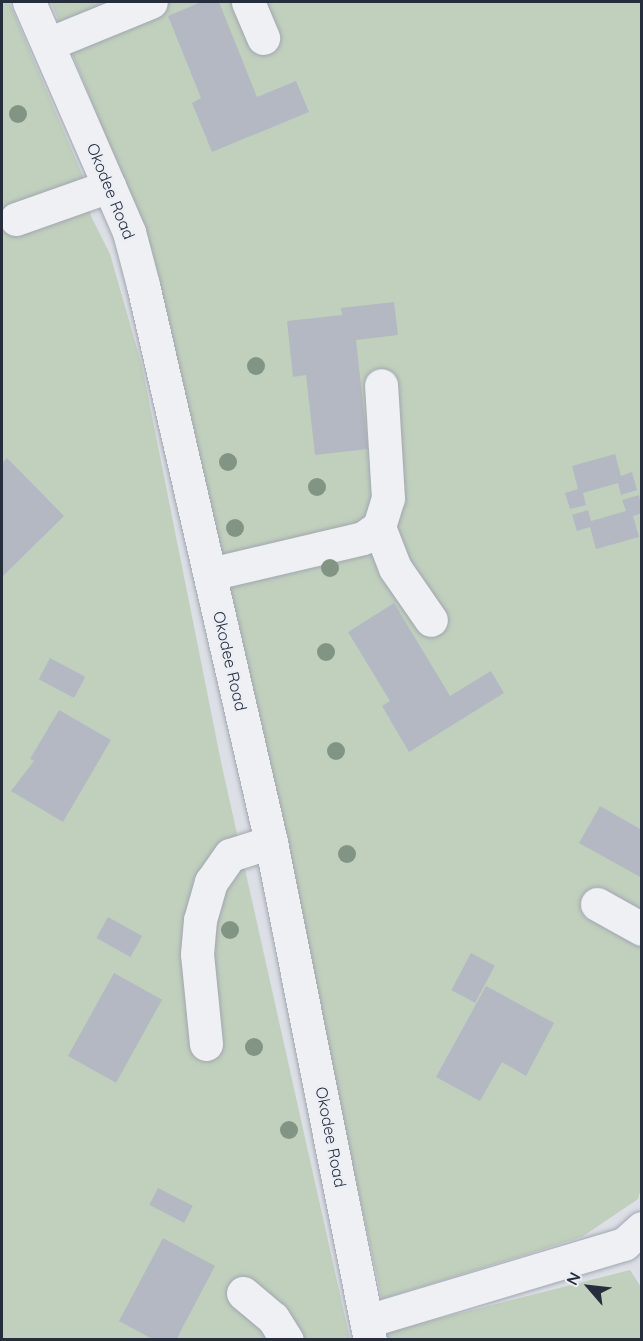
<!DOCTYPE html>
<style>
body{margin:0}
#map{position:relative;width:643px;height:1341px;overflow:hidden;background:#dcdfe6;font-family:Quicksand,sans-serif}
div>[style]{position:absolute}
.green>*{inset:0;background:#c1d0bd}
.building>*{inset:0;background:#b3b8c3;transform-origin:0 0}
.roads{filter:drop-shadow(0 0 2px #a2a6b0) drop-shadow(0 0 2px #a2a6b0)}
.minor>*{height:33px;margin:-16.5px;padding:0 16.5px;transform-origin:16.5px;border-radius:16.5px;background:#eef0f4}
.trees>*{width:18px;height:18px;margin:-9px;border-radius:50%;background:#829584}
span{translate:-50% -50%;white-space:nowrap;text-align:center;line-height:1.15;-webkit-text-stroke:4.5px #ebeef4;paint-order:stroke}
.street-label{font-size:16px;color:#262d3c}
.frame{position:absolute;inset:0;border:3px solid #262d3c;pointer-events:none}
.north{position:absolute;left:559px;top:1257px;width:60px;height:60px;-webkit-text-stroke:4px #ebeef4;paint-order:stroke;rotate:298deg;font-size:16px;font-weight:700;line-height:24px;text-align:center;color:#262d3c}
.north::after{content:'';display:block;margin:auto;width:21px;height:27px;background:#262d3c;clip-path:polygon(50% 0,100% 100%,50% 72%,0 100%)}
</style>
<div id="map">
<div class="green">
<i style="clip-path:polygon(2px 2px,9px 2px,82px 174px,91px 216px,110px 254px,142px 366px,221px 762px,350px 1339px,2px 1340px)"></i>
<i style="clip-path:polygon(51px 2px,641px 2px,642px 1185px,638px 1199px,582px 1237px,382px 1299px,152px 250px)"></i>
<i style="clip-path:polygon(630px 1270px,641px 1287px,641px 1339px,379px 1340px,378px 1334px)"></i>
</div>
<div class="building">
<i style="clip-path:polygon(201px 2px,219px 2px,257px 97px,296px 81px,309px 112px,212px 152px,192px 103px,201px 98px,168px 16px)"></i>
<i style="clip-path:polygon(394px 302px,398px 335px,356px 340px,368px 449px,315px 455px,306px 375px,293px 377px,287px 321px,342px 315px,341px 308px)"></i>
<i style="clip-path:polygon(615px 454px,621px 476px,632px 472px,637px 490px,621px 495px,618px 483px,583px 493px,586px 505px,570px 509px,565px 493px,578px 489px,572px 466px)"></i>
<i style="clip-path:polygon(7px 458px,64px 516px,2px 577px,2px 463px)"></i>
<i style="clip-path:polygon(639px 495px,642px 513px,633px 516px,639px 537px,596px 549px,590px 527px,577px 531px,572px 515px,588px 510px,591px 521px,626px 511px,622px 500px)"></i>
<i style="clip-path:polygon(394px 603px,450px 696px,491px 671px,504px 693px,409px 752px,382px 706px,390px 701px,348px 632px)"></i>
<i style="left:50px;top:658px;width:40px;height:24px;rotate:28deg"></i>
<i style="clip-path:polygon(59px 710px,111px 740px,63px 822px,11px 791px,34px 761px,30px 759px)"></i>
<i style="clip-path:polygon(600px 806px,642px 830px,642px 878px,579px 843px)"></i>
<i style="left:108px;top:917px;width:39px;height:24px;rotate:29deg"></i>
<i style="left:471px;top:953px;width:27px;height:42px;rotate:28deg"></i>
<i style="left:114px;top:973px;width:55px;height:95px;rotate:29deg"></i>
<i style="clip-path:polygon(486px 986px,554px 1023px,526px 1076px,502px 1062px,480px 1101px,436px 1077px)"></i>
<i style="left:158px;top:1188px;width:39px;height:19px;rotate:27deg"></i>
<i style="clip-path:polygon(163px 1238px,215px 1266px,176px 1340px,154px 1340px,119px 1321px)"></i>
</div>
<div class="roads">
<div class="minor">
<i style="left:29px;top:2px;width:251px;rotate:66.5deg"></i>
<i style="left:129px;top:232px;width:55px;rotate:75.2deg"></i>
<i style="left:143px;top:285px;width:572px;rotate:77.06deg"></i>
<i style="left:271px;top:842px;width:508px;rotate:78.76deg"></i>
<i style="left:248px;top:2px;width:39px;rotate:67deg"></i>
<i style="left:48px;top:44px;width:111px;rotate:-22.2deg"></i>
<i style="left:16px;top:219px;width:99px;rotate:-19.5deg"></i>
<i style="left:379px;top:527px;width:44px;rotate:68.7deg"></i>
<i style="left:395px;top:568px;width:63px;rotate:55.3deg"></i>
<i style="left:210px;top:574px;width:157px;rotate:-13.2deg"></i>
<i style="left:363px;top:538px;width:19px;rotate:-35deg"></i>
<i style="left:379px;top:527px;width:30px;rotate:-73deg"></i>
<i style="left:388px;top:498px;width:113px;rotate:-93.5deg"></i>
<i style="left:597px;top:904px;width:51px;rotate:29.1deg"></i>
<i style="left:206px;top:1044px;width:90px;rotate:-95.7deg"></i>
<i style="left:197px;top:954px;width:34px;rotate:-85deg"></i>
<i style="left:200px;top:920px;width:40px;rotate:-74deg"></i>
<i style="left:211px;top:882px;width:33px;rotate:-55deg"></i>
<i style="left:230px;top:855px;width:43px;rotate:-17.6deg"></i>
<i style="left:243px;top:1293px;width:39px;rotate:40deg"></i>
<i style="left:273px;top:1318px;width:26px;rotate:58deg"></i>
<i style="left:367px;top:1321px;width:268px;rotate:-16.7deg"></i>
<i style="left:624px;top:1244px;width:24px;rotate:-42deg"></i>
</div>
</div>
<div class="trees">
<i style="left:18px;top:114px"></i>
<i style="left:256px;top:366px"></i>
<i style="left:228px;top:462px"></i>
<i style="left:317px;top:487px"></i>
<i style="left:235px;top:528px"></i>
<i style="left:330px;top:568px"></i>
<i style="left:326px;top:652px"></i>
<i style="left:336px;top:751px"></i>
<i style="left:347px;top:854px"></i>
<i style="left:230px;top:930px"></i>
<i style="left:254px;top:1047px"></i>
<i style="left:289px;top:1130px"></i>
</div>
<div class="street-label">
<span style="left:111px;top:191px;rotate:68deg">Okodee Road</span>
<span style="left:230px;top:661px;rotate:77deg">Okodee Road</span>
<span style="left:331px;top:1137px;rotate:79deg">Okodee Road</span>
</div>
<div class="frame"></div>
<div class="north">N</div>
</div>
